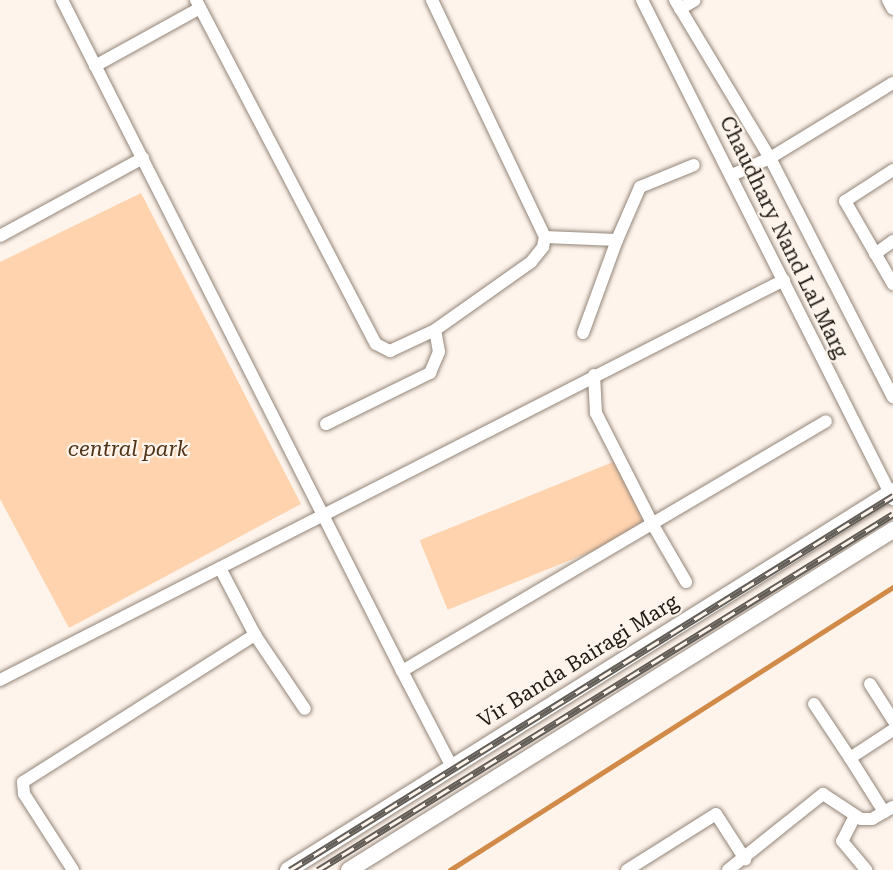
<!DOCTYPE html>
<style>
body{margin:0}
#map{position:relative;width:893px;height:870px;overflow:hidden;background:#fef4ec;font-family:"Roboto Serif",serif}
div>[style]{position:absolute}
.green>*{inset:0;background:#ffd3ae;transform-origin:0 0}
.stream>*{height:4.5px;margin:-2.25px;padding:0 2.25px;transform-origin:2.25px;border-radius:2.25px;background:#d18a48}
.roads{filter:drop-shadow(0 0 2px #938579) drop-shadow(0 0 2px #938579)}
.minor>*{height:12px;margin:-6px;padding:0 6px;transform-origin:6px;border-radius:6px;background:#fff}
.secondary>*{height:16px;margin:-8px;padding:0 8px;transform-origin:8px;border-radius:8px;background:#fff}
.rail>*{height:7px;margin-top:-3.5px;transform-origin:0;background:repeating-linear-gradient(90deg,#fef4ec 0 14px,#635d57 0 28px);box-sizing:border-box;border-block:2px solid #635d57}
span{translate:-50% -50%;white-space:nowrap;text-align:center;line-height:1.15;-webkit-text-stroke:4.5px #fef4ec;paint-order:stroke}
.street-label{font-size:21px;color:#1f1a15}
.park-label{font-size:21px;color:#503216;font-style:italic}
</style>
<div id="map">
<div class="green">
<i style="clip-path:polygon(141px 193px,301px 504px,69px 628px,0 499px,0 262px)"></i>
<i style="left:618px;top:460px;width:75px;height:214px;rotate:68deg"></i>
</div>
<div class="stream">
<i style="left:450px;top:870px;width:526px;rotate:-32.57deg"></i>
</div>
<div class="roads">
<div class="minor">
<i style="left:62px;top:0;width:752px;rotate:63.13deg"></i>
<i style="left:196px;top:0;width:388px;rotate:62.4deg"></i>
<i style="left:376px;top:344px;width:16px;rotate:27deg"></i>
<i style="left:390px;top:351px;width:50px;rotate:-25deg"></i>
<i style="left:435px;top:330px;width:118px;rotate:-35.3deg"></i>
<i style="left:531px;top:262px;width:19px;rotate:-51deg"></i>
<i style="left:543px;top:247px;width:10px;rotate:-79deg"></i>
<i style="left:545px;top:237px;width:263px;rotate:-115.5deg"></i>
<i style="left:642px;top:0;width:559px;rotate:63.3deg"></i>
<i style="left:675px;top:0;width:184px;rotate:59deg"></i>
<i style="left:770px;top:158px;width:269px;rotate:62.8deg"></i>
<i style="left:888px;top:0;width:10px;rotate:61deg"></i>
<i style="left:680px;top:9px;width:17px;rotate:-31deg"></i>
<i style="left:95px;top:66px;width:120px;rotate:-28.9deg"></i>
<i style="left:893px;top:170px;width:57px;rotate:147.1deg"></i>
<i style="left:845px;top:201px;width:96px;rotate:60deg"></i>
<i style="left:732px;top:175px;width:42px;rotate:-24.1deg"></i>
<i style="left:770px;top:158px;width:144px;rotate:-31.4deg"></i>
<i style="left:0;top:236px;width:163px;rotate:-28.6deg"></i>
<i style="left:545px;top:237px;width:72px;rotate:2.4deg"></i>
<i style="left:617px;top:240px;width:58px;rotate:-66.5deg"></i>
<i style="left:640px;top:187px;width:58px;rotate:-22.2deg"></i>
<i style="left:875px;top:254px;width:22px;rotate:-36deg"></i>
<i style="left:583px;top:333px;width:99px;rotate:-69.9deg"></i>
<i style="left:594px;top:375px;width:38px;rotate:87deg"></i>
<i style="left:596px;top:413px;width:126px;rotate:63deg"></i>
<i style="left:653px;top:525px;width:66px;rotate:59.9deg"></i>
<i style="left:326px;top:424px;width:116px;rotate:-26.1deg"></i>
<i style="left:430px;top:373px;width:23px;rotate:-67deg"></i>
<i style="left:439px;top:352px;width:22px;rotate:-100deg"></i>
<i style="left:220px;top:568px;width:76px;rotate:62.4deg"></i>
<i style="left:255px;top:635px;width:89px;rotate:56deg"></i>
<i style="left:0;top:680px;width:880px;rotate:-27.03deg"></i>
<i style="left:870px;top:684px;width:43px;rotate:57.4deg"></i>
<i style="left:814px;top:704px;width:65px;rotate:56.3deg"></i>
<i style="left:850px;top:758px;width:51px;rotate:-33.1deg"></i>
<i style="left:850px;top:758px;width:64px;rotate:57.8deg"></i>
<i style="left:452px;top:767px;width:108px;rotate:-117.5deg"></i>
<i style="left:402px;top:671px;width:492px;rotate:-30.5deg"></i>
<i style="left:855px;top:816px;width:28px;rotate:117deg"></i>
<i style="left:842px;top:841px;width:38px;rotate:50deg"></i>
<i style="left:73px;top:870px;width:90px;rotate:-122.8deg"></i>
<i style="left:24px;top:794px;width:12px;rotate:-95deg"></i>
<i style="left:23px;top:782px;width:275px;rotate:-32.4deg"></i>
<i style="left:627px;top:870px;width:105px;rotate:-32.2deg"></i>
<i style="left:716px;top:814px;width:54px;rotate:57.2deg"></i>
<i style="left:728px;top:870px;width:122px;rotate:-38.7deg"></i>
<i style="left:823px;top:794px;width:45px;rotate:33.3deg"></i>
<i style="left:861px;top:819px;width:11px"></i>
<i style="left:872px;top:819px;width:24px;rotate:-30deg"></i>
</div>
<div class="secondary">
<i style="left:288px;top:870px;width:714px;rotate:-32.06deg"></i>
<i style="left:349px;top:870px;width:642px;rotate:-32.01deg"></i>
</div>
</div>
<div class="rail">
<i style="left:290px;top:870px;width:710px;rotate:-31.81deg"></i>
<i style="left:318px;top:870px;width:676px;rotate:-31.76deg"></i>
</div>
<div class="street-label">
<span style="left:784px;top:237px;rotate:64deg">Chaudhary Nand Lal Marg</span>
<span style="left:578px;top:661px;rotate:-32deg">Vir Banda Bairagi Marg</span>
</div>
<div class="park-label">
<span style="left:128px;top:449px">central park</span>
</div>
</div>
